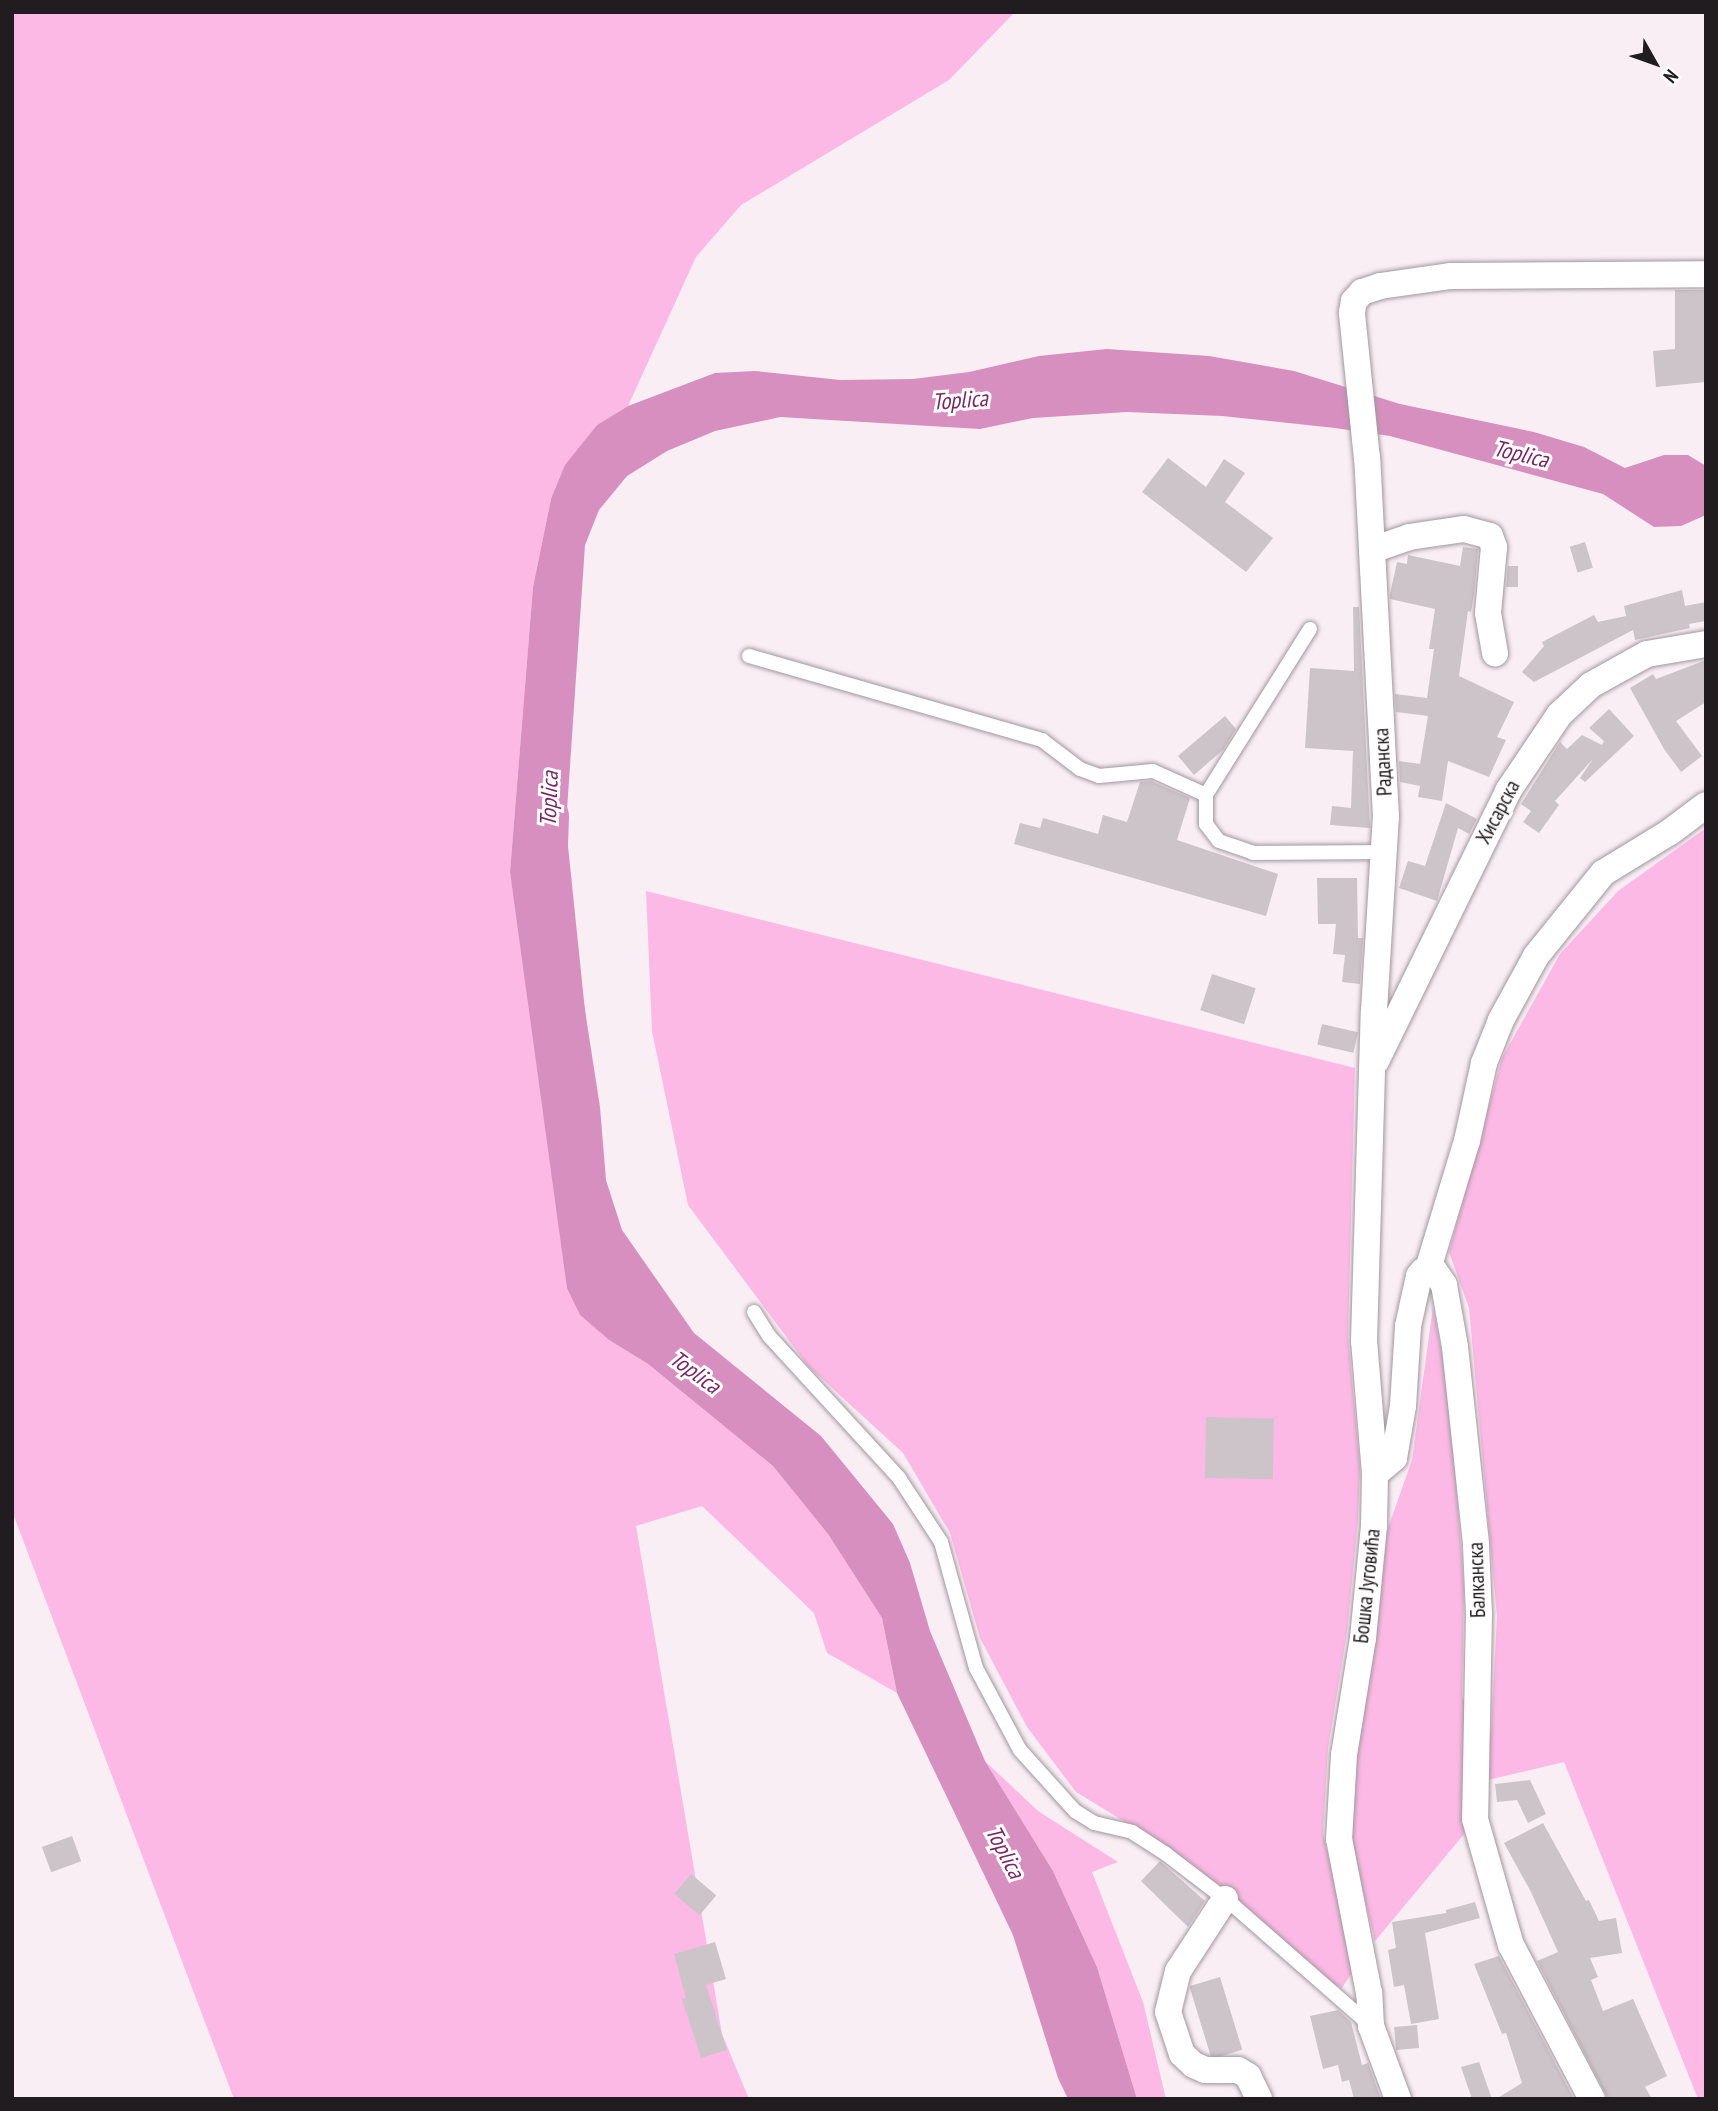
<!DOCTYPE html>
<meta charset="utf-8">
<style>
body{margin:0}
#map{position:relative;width:1718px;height:2111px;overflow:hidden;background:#f8eef4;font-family:"PT Sans Narrow",sans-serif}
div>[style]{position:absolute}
.green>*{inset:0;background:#fcb9e5}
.water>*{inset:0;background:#d78fc0}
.river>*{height:40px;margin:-20px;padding:0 20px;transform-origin:20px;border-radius:20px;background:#d78fc0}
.building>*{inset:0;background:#cdc4ca;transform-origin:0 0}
.roads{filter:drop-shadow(0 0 2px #a1979d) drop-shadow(0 0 2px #a1979d)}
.lane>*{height:14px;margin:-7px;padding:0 7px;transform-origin:7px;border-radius:7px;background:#fff}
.street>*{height:26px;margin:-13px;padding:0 13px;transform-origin:13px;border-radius:13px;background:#fff}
span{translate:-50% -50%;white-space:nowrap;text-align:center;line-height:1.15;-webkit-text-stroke:6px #fff;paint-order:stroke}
.street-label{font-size:21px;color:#201c1f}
.water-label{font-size:23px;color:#792664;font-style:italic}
.frame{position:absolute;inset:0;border:14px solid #201c1f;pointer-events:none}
.north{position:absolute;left:1620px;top:28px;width:70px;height:70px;-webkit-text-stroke:5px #fff;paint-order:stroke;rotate:130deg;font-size:19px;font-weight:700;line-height:28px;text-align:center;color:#201c1f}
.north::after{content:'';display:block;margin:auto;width:24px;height:32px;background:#201c1f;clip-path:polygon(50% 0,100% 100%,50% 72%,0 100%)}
</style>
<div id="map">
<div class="green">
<i style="clip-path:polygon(12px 12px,1015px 12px,949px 80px,741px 205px,696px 257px,628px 406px,597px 425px,551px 499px,533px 587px,510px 872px,580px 1315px,609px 1340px,648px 1364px,773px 1466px,828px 1534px,882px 1618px,897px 1693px,827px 1653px,814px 1613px,702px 1506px,636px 1526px,722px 2034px,749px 2099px,234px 2099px,12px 1511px)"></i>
<i style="clip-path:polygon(1706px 828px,1706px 2099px,1698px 2099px,1564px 1762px,1475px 1783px,1470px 1827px,1375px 1941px,1352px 1846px,1356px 1755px,1376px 1642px,1387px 1531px,1412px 1460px,1433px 1307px,1449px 1392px,1464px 1587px,1462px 1697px,1475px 1723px,1476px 1780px,1491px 1732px,1497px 1617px,1469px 1308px,1449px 1252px,1502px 1058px,1560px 954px,1618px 891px)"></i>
<i style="clip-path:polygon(646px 891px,1355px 1068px,1348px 1336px,1360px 1468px,1358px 1520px,1347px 1632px,1328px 1749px,1323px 1833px,1355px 1968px,1342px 1988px,1319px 1976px,1153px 1839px,1076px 1792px,1027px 1727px,980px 1638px,950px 1533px,903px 1453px,808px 1366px,688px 1205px,652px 1031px)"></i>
<i style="clip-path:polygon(985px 1761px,1038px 1811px,1118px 1862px,1092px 1872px,1143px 2002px,1166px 2099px,1137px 2099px,1097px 1967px,1053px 1871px)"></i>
</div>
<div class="water">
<i style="clip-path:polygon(evenodd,1107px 349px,1209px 356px,1294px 371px,1400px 404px,1534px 432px,1584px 447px,1625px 468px,1664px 455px,1688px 455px,1706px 466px,1706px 515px,1681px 526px,1654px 527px,1603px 494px,1390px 436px,1335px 428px,1222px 416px,1127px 412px,1033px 418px,980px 429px,780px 417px,715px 431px,667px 451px,627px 476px,599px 510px,585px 545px,563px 869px,600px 1107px,606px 1180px,622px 1230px,694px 1333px,821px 1436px,893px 1524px,910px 1563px,930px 1631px,985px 1761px,1053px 1871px,1097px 1967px,1137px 2099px,1068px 2099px,1058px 2078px,1013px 1935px,897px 1693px,882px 1618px,828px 1534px,773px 1466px,648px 1364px,609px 1340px,580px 1315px,567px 1288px,510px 872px,533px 587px,551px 499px,565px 465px,597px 425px,628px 406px,715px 373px,755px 371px,840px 380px,913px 379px,969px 372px,1039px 356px,1107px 349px,552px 871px,575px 1003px,575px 1032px,567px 1023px,544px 939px,544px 873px,552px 871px)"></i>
</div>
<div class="river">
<i style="left:549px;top:816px;width:31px;rotate:92deg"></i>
<i style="left:548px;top:847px;width:225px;rotate:84.1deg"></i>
</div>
<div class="building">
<i style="clip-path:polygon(1675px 290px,1706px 290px,1706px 382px,1656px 387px,1653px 351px,1675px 349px)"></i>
<i style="clip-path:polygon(1168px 458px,1206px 487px,1224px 459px,1245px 473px,1225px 502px,1273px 538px,1246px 572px,1142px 492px)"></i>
<i style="left:1585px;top:542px;width:27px;height:16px;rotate:73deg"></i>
<i style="clip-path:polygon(1463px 547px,1478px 549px,1474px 595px,1471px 612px,1468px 611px,1459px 676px,1514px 702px,1497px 737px,1506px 740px,1489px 777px,1448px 761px,1442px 801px,1418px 797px,1420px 786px,1400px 782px,1399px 761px,1420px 764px,1428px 716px,1396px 712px,1395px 694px,1427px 698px,1434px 649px,1429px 649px,1435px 609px,1390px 599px,1390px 594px,1397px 562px,1407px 564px,1408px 555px,1460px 566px)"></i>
<i style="clip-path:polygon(1508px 566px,1518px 566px,1518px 587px,1506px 587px)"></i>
<i style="clip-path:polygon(1682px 590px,1685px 606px,1706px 602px,1706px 621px,1689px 624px,1690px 628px,1635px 640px,1633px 630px,1534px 682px,1522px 672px,1544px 646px,1542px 642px,1594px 615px,1598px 622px,1626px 616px,1624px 606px)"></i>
<i style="clip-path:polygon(1353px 607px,1359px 607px,1370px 828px,1330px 825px,1332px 806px,1351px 808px,1353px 751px,1305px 748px,1310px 668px,1354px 671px)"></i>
<i style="clip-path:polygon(1706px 660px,1706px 702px,1676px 721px,1702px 756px,1681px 772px,1664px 749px,1630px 688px,1653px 674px,1656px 679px)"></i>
<i style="clip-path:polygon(1609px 709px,1634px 736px,1585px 782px,1580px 778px,1593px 759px,1555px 801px,1559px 805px,1539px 833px,1523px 822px,1531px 811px,1521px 804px,1560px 742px,1567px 749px,1582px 735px,1602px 745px,1604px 741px,1589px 728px)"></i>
<i style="clip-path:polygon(1225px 716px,1236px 729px,1223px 750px,1194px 775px,1178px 756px)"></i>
<i style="clip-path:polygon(1151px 781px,1190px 798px,1177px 840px,1278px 874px,1266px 916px,1014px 844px,1020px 823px,1040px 828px,1043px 818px,1098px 834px,1103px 815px,1127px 822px,1140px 782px)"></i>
<i style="clip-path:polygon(1446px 803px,1477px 819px,1469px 834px,1458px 828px,1437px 901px,1399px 888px,1408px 861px,1425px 866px)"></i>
<i style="clip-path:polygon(1317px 878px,1357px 878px,1358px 938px,1363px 938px,1360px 984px,1342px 982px,1345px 955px,1333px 954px,1336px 924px,1318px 924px)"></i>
<i style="left:1212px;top:974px;width:46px;height:38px;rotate:18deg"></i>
<i style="left:1322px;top:1024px;width:37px;height:21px;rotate:13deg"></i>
<i style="left:1206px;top:1417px;width:68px;height:61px;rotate:1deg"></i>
<i style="clip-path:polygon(1530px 1780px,1546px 1814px,1528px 1823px,1517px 1800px,1497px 1802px,1495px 1784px)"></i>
<i style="clip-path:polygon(1543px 1823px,1586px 1901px,1589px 1900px,1599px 1921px,1616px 1918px,1622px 1953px,1590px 1958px,1598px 1977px,1591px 1980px,1603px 2011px,1633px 1999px,1667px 2076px,1645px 2087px,1652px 2099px,1608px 2099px,1537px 1961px,1558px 1952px,1531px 1892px,1504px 1843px)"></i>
<i style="left:72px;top:1836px;width:27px;height:32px;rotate:70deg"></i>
<i style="clip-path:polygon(1160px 1861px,1205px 1901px,1188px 1927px,1141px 1881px)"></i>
<i style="left:691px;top:1874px;width:33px;height:26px;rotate:40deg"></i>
<i style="clip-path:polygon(1475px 1902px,1480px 1918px,1425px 1933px,1439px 2019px,1411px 2024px,1404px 1985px,1394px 1987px,1388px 1950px,1396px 1948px,1392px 1922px,1446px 1913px,1446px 1910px)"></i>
<i style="clip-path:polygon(715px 1942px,726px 1979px,706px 1985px,727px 2050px,701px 2058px,682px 1999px,686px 1998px,674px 1954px)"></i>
<i style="clip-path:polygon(1499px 1956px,1574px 2099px,1496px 2099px,1522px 2083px,1506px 2033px,1502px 2034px,1474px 1964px)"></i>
<i style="left:1220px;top:1977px;width:76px;height:32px;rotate:73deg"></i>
<i style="clip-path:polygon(1338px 2010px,1351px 2022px,1362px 2065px,1368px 2063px,1381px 2099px,1354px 2099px,1349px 2080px,1342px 2082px,1338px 2065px,1323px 2069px,1310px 2016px)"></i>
<i style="left:1417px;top:2025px;width:23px;height:23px;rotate:85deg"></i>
<i style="clip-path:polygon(1479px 2062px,1492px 2099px,1472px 2099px,1461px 2067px)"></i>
</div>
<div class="roads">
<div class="lane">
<i style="left:1310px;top:629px;width:196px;rotate:122.1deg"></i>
<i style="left:1206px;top:795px;width:29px;rotate:90deg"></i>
<i style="left:1206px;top:824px;width:21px;rotate:53deg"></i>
<i style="left:1219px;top:841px;width:36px;rotate:19deg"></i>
<i style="left:1253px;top:853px;width:131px;rotate:-0.4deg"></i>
<i style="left:749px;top:656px;width:305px;rotate:16deg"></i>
<i style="left:1042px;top:740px;width:48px;rotate:37.3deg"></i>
<i style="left:1080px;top:769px;width:20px;rotate:20deg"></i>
<i style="left:1099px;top:776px;width:54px;rotate:-5.3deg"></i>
<i style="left:1153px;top:771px;width:58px;rotate:24.4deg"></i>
<i style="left:754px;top:1312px;width:28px;rotate:58deg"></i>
<i style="left:769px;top:1336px;width:193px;rotate:47.5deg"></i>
<i style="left:899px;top:1478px;width:77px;rotate:56.7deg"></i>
<i style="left:941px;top:1542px;width:131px;rotate:74.5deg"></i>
<i style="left:976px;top:1668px;width:93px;rotate:61.8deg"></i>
<i style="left:1020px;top:1750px;width:82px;rotate:48deg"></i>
<i style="left:1075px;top:1811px;width:22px;rotate:32deg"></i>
<i style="left:1094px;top:1823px;width:39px;rotate:13deg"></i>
<i style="left:1132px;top:1832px;width:40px;rotate:32.9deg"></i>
<i style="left:1166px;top:1854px;width:86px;rotate:37.4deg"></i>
<i style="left:1234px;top:1906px;width:181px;rotate:41.2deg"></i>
</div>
<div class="street">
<i style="left:1372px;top:550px;width:39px;rotate:-19deg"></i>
<i style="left:1409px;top:537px;width:56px;rotate:-8.3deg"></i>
<i style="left:1464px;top:529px;width:27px;rotate:15deg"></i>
<i style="left:1490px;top:536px;width:12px;rotate:70deg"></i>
<i style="left:1494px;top:547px;width:66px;rotate:95.2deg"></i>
<i style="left:1488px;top:613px;width:41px;rotate:80.1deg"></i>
<i style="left:1376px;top:1061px;width:301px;rotate:-63.9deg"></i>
<i style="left:1508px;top:791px;width:92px;rotate:-56.1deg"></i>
<i style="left:1559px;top:715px;width:44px;rotate:-43.2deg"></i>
<i style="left:1591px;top:685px;width:64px;rotate:-29deg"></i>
<i style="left:1647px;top:654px;width:60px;rotate:-9.6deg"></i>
<i style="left:1428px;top:1269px;width:134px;rotate:-73.1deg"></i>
<i style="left:1467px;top:1141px;width:80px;rotate:-77.7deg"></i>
<i style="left:1484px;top:1063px;width:46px;rotate:-68.4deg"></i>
<i style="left:1501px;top:1020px;width:73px;rotate:-61.3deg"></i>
<i style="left:1536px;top:956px;width:107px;rotate:-51.1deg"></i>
<i style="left:1603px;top:873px;width:79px;rotate:-31.5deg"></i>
<i style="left:1670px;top:832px;width:45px;rotate:-36.9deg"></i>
<i style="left:1375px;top:1474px;width:25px;rotate:-40deg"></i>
<i style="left:1394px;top:1458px;width:53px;rotate:-80.2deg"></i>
<i style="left:1403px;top:1406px;width:80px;rotate:-86.4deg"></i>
<i style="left:1408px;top:1326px;width:51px;rotate:-77.6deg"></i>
<i style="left:1419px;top:1276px;width:6px;rotate:-51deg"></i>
<i style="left:1423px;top:1271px;width:11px;rotate:-5deg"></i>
<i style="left:1434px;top:1270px;width:18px;rotate:56deg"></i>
<i style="left:1444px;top:1285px;width:63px;rotate:79.9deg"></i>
<i style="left:1455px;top:1347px;width:199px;rotate:83.9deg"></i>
<i style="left:1476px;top:1545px;width:69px;rotate:87.5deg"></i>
<i style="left:1479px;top:1614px;width:205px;rotate:91.1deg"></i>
<i style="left:1475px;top:1819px;width:131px;rotate:74.1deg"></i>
<i style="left:1511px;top:1945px;width:174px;rotate:62.3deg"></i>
<i style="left:1225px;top:1899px;width:86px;rotate:123.1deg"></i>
<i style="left:1178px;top:1971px;width:42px;rotate:103.7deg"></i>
<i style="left:1168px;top:2012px;width:44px;rotate:71.6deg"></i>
<i style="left:1182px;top:2054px;width:16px;rotate:43deg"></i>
<i style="left:1194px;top:2065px;width:12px;rotate:24deg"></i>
<i style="left:1205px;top:2070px;width:33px"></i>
<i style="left:1238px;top:2070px;width:12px;rotate:31deg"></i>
<i style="left:1248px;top:2076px;width:25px;rotate:64deg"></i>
<i style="left:1398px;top:2099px;width:78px;rotate:-110.3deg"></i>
<i style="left:1371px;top:2026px;width:33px;rotate:-93deg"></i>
<i style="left:1369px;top:1993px;width:157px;rotate:-101deg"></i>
<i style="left:1339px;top:1839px;width:84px;rotate:-86.6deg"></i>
<i style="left:1344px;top:1755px;width:119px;rotate:-80.8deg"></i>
<i style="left:1363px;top:1638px;width:113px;rotate:-84.4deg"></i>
<i style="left:1374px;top:1526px;width:52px;rotate:-88.9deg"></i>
<i style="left:1375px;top:1474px;width:133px;rotate:-94.7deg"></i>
<i style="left:1364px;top:1341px;width:330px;rotate:-88.3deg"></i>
<i style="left:1374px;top:1011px;width:194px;rotate:-86.5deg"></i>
<i style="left:1386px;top:817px;width:359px;rotate:-93deg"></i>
<i style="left:1367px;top:459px;width:147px;rotate:-95.9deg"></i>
<i style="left:1352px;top:313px;width:12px;rotate:-81deg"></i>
<i style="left:1354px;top:301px;width:12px;rotate:-48deg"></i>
<i style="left:1362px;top:292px;width:19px;rotate:-18deg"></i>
<i style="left:1380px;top:286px;width:72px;rotate:-8deg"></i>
<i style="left:1451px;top:276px;width:255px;rotate:-0.4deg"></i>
</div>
</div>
<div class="street-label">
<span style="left:1383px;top:762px;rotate:-93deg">Раданска</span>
<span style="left:1498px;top:812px;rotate:-62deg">Хисарска</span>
<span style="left:1477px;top:1580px;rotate:-92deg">Балканска</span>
<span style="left:1367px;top:1586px;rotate:-84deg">Бошка Југовића</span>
</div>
<div class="water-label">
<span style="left:960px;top:400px;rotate:-4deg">Toplica</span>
<span style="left:1521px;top:454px;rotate:13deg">Toplica</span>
<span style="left:549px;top:799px;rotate:-88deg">Toplica</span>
<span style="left:695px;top:1372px;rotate:36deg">Toplica</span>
<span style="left:1005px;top:1852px;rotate:62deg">Toplica</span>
</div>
<div class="frame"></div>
<div class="north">N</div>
</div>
